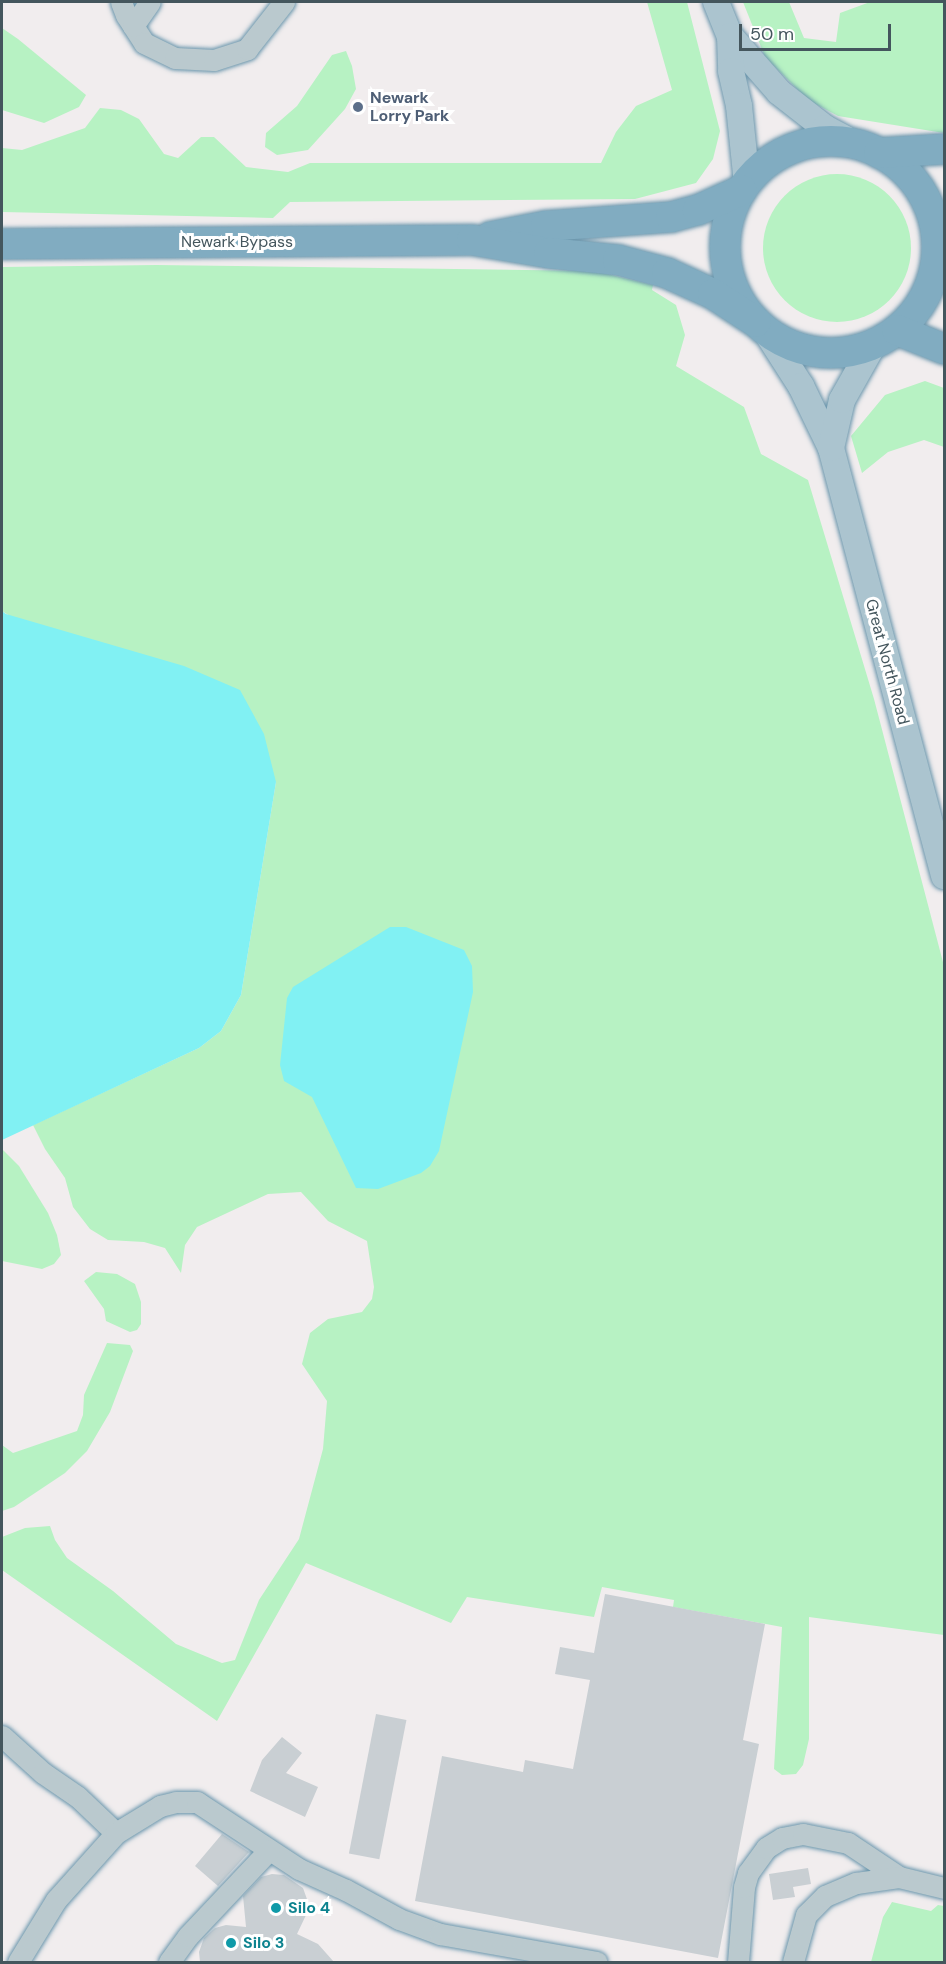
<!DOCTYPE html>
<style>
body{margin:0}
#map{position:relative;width:946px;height:1964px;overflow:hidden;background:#f1edee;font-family:"DM Sans",sans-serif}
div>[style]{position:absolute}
.green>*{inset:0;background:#b7f2c3}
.round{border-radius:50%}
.water>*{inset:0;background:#81f1f3}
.building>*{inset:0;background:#c9cfd3;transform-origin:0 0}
.roads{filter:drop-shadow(0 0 2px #6c97ad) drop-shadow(0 0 2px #6c97ad)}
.minor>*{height:21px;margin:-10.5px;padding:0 10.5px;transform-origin:10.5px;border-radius:10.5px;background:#bac9ce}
.major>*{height:26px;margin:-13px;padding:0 13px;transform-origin:13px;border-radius:13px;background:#abc4cf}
.highway>*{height:30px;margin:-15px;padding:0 15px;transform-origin:15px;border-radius:15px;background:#81acc1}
.highway>.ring{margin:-15px;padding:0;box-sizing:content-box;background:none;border:30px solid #81acc1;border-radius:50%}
.dots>*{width:16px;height:16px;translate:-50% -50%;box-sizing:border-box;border:3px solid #fff;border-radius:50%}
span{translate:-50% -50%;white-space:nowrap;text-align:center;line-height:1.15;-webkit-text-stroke:6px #fff;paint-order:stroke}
.service-label{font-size:16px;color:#4e5e75;font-weight:700}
.left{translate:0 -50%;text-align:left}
.street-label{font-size:16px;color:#44565d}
.culture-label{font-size:16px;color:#0d838f;font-weight:700}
.frame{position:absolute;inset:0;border:3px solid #44565d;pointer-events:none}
.scale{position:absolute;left:739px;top:24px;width:152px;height:27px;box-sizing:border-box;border:3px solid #44565d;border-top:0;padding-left:8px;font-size:18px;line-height:21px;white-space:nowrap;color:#44565d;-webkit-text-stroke:4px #fff;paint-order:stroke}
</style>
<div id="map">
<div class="green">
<i style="clip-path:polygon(647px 2px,687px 2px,720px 131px,713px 159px,696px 183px,635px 199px,290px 202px,273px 218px,2px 212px,2px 148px,22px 150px,85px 128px,100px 108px,121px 110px,139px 119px,164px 154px,178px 158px,201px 137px,214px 137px,246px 167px,288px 172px,310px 163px,601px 163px,616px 132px,636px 106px,672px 90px)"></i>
<i style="clip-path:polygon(743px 2px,789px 2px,804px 38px,836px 42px,840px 13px,870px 2px,944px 2px,944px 133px,838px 116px,808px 100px,765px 57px)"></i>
<i style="clip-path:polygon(2px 28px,18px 39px,86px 95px,79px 107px,44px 123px,2px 110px)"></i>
<i style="clip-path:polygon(346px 51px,352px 66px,356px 89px,345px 109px,308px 150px,277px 155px,265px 147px,266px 133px,297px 106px,332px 55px)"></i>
<i class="round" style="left:763px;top:174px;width:148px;height:148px"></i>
<i style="clip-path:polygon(156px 265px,595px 271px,653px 285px,652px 290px,676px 305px,685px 335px,676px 366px,744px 407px,761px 454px,808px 480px,874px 699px,944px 966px,944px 1635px,809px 1617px,809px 1739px,803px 1765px,796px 1774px,782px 1775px,774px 1769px,782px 1627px,673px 1607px,674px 1600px,602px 1587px,594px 1617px,467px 1597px,451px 1623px,306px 1563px,217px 1721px,2px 1570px,2px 1537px,25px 1528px,50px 1526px,55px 1540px,67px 1558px,113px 1591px,176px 1644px,222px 1663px,235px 1660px,259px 1600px,299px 1539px,323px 1449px,327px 1401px,302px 1364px,310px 1333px,328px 1319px,362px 1312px,372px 1299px,374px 1287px,367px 1241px,328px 1221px,301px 1192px,268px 1194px,197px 1227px,185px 1245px,181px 1273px,165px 1248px,144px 1242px,108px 1240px,90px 1229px,73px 1207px,65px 1178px,45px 1149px,33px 1125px,199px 1048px,221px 1031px,241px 995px,276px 782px,2px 611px,2px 267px)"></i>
<i style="clip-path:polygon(925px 381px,944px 388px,944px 447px,924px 440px,888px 452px,862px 473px,851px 436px,885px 395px)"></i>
<i style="clip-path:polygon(2px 1149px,19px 1166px,48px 1213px,57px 1235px,61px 1255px,54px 1264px,42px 1269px,2px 1261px)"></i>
<i style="clip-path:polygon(96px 1272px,117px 1274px,135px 1284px,141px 1302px,141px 1324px,137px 1330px,130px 1332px,106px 1321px,104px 1309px,84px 1281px)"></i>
<i style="clip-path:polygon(107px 1343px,130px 1345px,133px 1351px,110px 1412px,87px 1451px,65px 1473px,14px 1507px,2px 1511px,2px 1445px,13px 1453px,77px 1431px,83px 1415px,84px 1395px)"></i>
<i style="clip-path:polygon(892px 1902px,931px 1911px,938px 1905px,944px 1906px,944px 1962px,871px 1962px,883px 1917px)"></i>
</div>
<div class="water">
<i style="clip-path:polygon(2px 611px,6px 614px,184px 666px,240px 690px,264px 734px,276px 782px,241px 995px,221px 1031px,199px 1048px,2px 1140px)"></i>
<i style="clip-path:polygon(390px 927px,406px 927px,464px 950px,472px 966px,473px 992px,439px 1151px,430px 1166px,421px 1173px,378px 1189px,356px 1188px,312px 1097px,284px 1081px,280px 1065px,287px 998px,293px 987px)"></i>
</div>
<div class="building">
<i style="clip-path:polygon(605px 1594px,765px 1624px,743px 1740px,759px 1744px,718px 1958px,415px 1901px,442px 1756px,523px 1772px,525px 1760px,573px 1769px,590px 1680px,555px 1674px,560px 1647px,594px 1653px)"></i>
<i style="left:376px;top:1714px;width:31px;height:142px;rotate:11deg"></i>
<i style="clip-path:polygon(282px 1737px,302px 1753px,286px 1773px,318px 1787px,305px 1817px,250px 1791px,262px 1760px)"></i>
<i style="clip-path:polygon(222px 1834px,249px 1852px,218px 1886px,195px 1866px)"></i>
<i style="clip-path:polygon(808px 1868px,811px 1884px,793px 1887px,795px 1897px,773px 1900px,769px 1874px)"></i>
<i style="clip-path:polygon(272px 1874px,284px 1875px,303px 1888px,308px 1902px,307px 1913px,297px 1934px,318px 1944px,334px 1962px,200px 1962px,199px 1952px,204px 1938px,215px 1928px,226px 1925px,246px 1927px,243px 1896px,261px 1877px)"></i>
</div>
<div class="roads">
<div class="minor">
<i style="left:121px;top:2px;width:14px;rotate:69deg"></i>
<i style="left:126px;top:15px;width:33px;rotate:57deg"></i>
<i style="left:144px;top:43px;width:34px;rotate:26deg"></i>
<i style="left:175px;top:58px;width:39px;rotate:3deg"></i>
<i style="left:214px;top:60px;width:35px;rotate:-18deg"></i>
<i style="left:247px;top:49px;width:60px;rotate:-51.8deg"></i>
<i style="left:133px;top:26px;width:29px;rotate:-55deg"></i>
<i style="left:2px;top:1736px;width:55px;rotate:42.1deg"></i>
<i style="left:43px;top:1773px;width:42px;rotate:34.4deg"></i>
<i style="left:78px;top:1797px;width:52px;rotate:43.5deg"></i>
<i style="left:18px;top:1962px;width:73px;rotate:-58.5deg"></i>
<i style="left:56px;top:1900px;width:90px;rotate:-48.2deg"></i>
<i style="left:116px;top:1833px;width:52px;rotate:-31.5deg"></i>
<i style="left:160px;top:1806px;width:16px;rotate:-14deg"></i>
<i style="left:176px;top:1802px;width:21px"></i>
<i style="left:197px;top:1802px;width:122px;rotate:33.3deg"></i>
<i style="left:299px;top:1869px;width:51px;rotate:24.1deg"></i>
<i style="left:346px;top:1890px;width:60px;rotate:28.7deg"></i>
<i style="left:399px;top:1919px;width:44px;rotate:20.1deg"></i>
<i style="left:440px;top:1934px;width:159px;rotate:10.1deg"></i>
<i style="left:169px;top:1962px;width:32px;rotate:-54deg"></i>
<i style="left:188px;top:1936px;width:118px;rotate:-46.7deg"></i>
<i style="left:738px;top:1962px;width:75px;rotate:-85.4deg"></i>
<i style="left:744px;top:1887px;width:15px;rotate:-74deg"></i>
<i style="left:748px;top:1873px;width:31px;rotate:-54deg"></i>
<i style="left:766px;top:1848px;width:19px;rotate:-32deg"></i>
<i style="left:782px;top:1838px;width:21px;rotate:-11deg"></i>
<i style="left:803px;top:1834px;width:46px;rotate:11.3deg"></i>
<i style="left:848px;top:1843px;width:61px;rotate:33.7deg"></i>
<i style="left:899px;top:1877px;width:46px;rotate:13.7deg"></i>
<i style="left:793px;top:1962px;width:49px;rotate:-74.5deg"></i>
<i style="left:806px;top:1915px;width:27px;rotate:-45deg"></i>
<i style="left:825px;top:1896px;width:34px;rotate:-23deg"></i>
<i style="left:856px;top:1883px;width:43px;rotate:-7.9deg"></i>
</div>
<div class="major">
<i style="left:716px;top:2px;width:37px;rotate:68deg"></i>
<i style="left:730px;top:36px;width:74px;rotate:48.8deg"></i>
<i style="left:779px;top:92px;width:58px;rotate:38deg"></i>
<i style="left:825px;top:128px;width:32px;rotate:28deg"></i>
<i style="left:730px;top:36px;width:35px;rotate:88deg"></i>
<i style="left:731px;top:71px;width:36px;rotate:77deg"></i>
<i style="left:739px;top:106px;width:77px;rotate:84.1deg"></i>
<i style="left:765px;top:330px;width:67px;rotate:57.3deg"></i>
<i style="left:801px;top:386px;width:69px;rotate:64.2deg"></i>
<i style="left:831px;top:448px;width:443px;rotate:75.2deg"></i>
<i style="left:831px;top:448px;width:49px;rotate:-77.1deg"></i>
<i style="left:842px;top:400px;width:63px;rotate:-60.6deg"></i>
</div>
<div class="highway">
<i class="ring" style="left:725px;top:141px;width:182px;height:182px"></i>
<i style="left:879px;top:153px;width:65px;rotate:-3.5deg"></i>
<i style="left:490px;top:237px;width:57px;rotate:-11.1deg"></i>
<i style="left:546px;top:226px;width:125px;rotate:-4.1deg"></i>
<i style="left:671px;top:217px;width:28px;rotate:-15deg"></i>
<i style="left:698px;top:210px;width:48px;rotate:-24.4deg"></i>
<i style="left:2px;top:244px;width:470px;rotate:-0.5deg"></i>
<i style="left:472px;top:240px;width:78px;rotate:9.6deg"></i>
<i style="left:549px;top:253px;width:69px;rotate:5.8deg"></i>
<i style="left:618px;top:260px;width:51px;rotate:14.9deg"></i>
<i style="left:667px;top:273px;width:51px;rotate:24.5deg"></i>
<i style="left:713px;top:294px;width:51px;rotate:33.1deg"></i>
<i style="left:897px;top:330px;width:51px;rotate:22deg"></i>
</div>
</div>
<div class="dots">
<i style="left:358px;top:107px;background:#5c6f8a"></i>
<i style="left:276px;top:1908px;background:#0f9aa8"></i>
<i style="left:231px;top:1943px;background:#0f9aa8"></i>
</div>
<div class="service-label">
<span class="left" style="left:370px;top:107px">Newark<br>Lorry Park</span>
</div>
<div class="street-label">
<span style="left:237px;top:242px">Newark Bypass</span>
<span style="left:887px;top:662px;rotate:75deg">Great North Road</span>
</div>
<div class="culture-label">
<span class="left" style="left:288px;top:1908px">Silo 4</span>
<span class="left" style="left:243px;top:1943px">Silo 3</span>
</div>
<div class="frame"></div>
<div class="scale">50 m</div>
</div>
